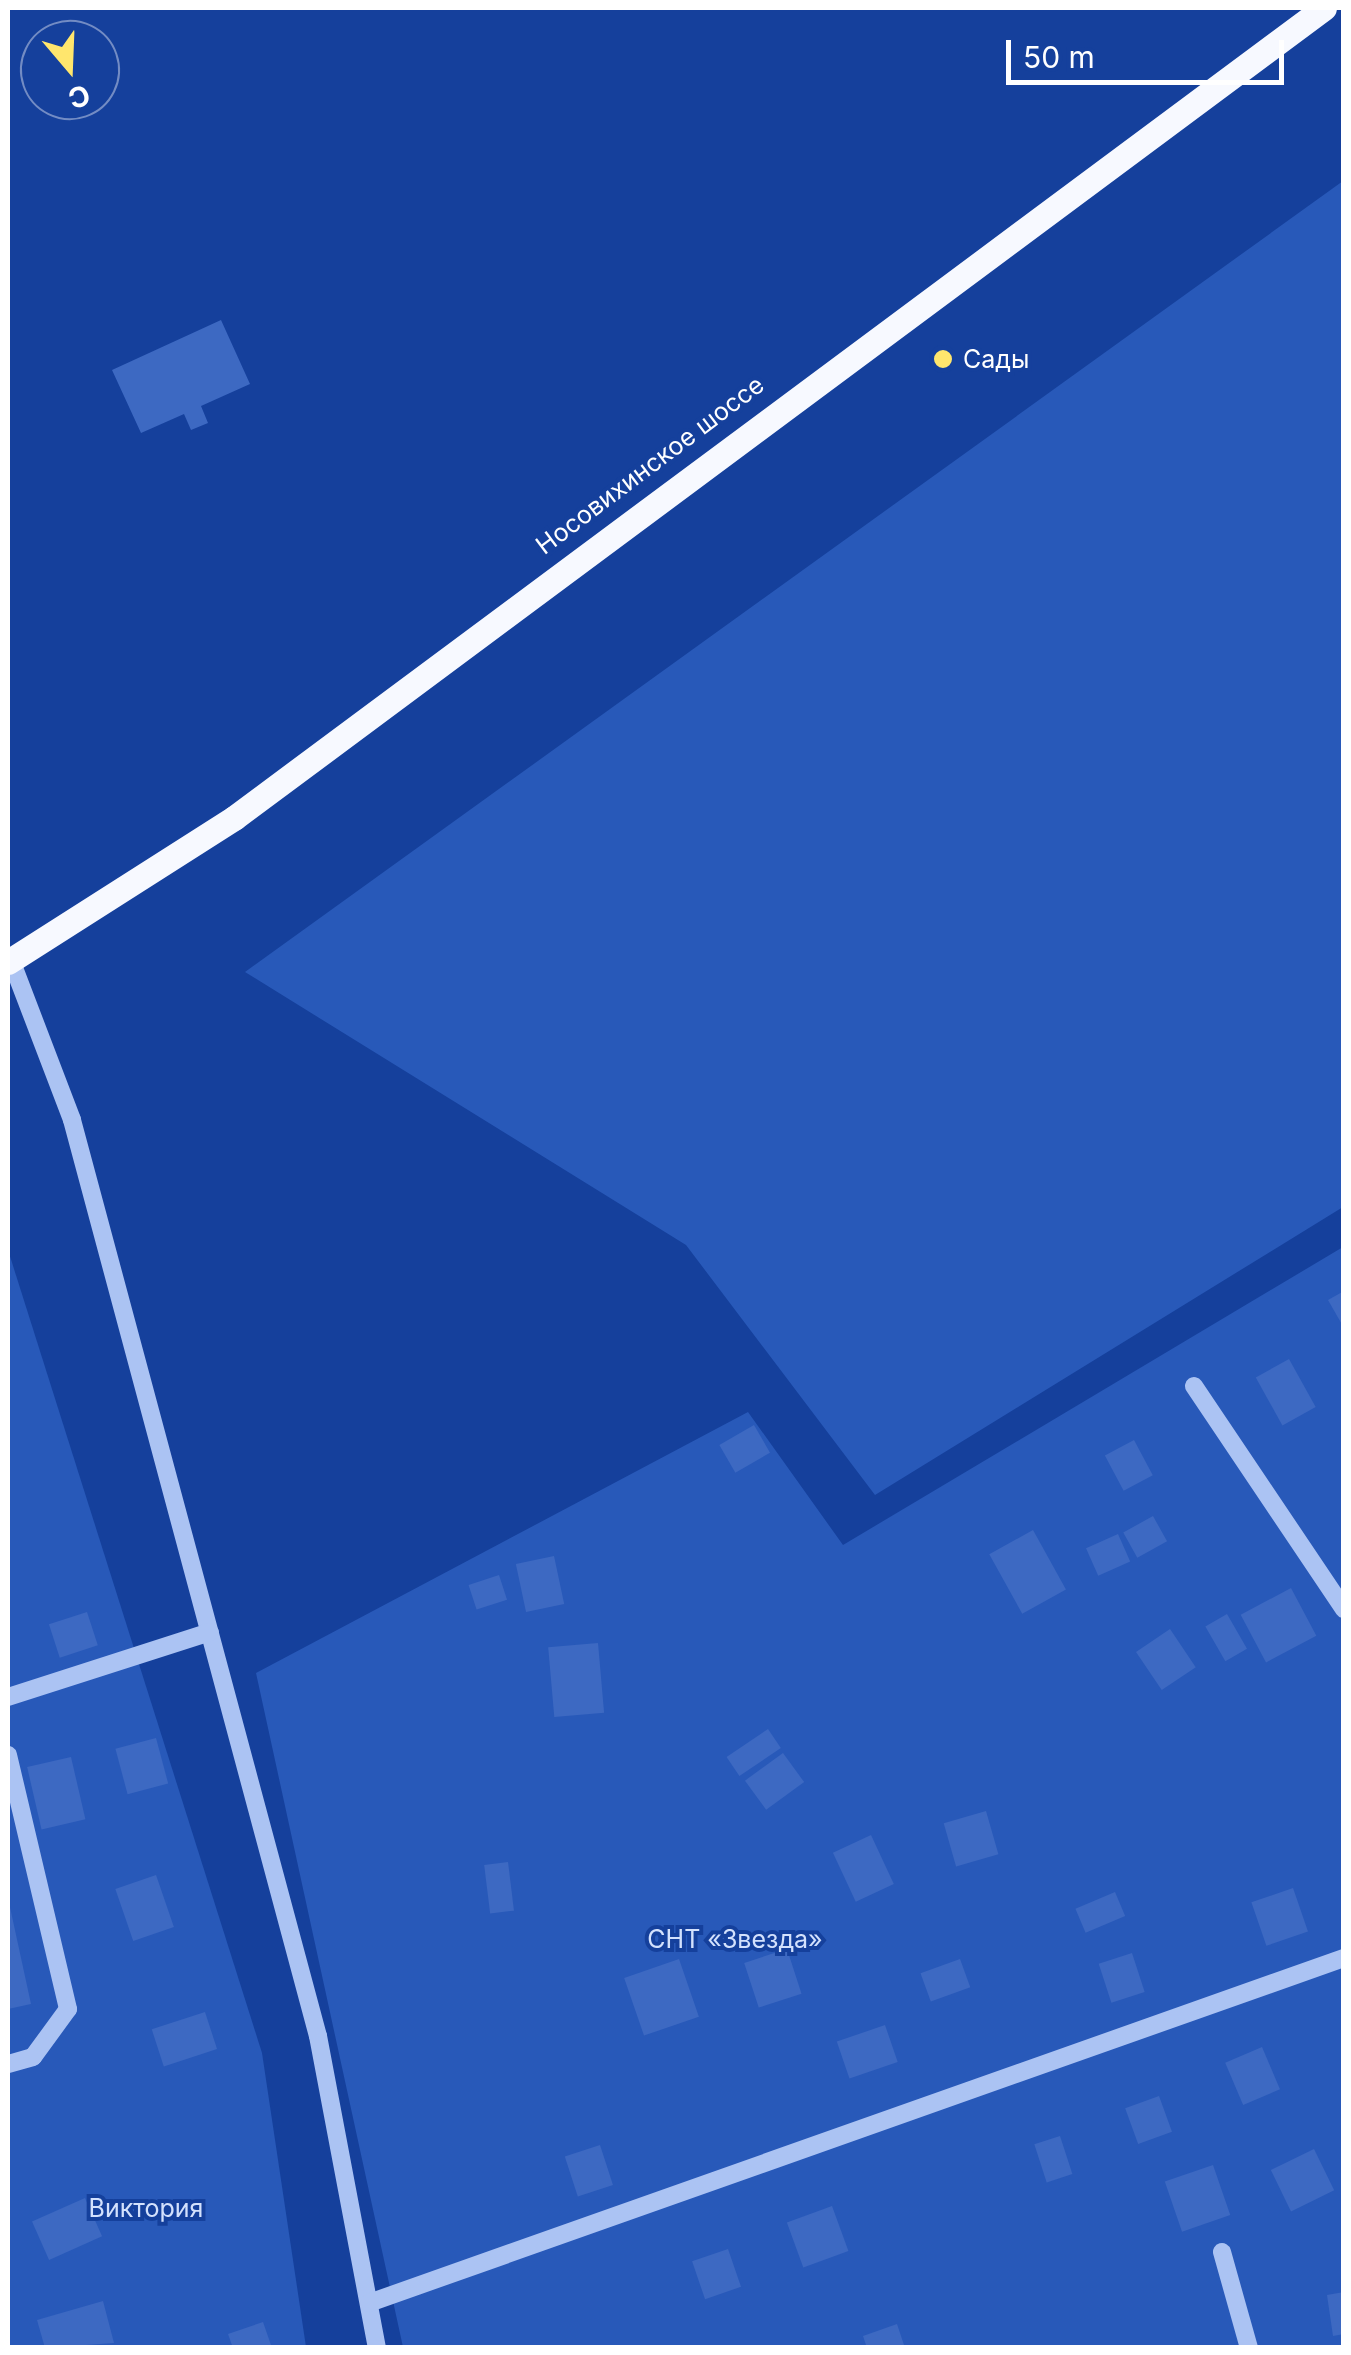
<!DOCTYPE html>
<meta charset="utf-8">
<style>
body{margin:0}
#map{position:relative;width:1351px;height:2355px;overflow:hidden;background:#15409c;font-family:Inter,sans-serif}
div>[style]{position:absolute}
.green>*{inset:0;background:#2859b9}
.building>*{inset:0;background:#3d69c2;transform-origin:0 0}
.minor>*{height:18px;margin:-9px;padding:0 9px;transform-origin:9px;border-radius:9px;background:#abc3f3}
.major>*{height:25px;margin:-12.5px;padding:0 12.5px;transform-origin:12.5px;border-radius:12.5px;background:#f7f9ff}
.dots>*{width:28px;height:28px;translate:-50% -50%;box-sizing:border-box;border:5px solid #15409c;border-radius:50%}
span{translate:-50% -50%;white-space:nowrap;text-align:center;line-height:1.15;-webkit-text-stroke:8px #15409c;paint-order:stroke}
.poi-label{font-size:25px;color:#fff}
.left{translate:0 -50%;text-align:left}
.street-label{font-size:25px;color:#fff}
.park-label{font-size:25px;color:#d3e1fd}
.frame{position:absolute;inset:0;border:10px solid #fff;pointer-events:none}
.north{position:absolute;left:20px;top:20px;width:100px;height:100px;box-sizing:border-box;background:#15409c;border:2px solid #738cc4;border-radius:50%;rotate:161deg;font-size:28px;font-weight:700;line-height:40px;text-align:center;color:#fff}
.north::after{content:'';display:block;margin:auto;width:35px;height:45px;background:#ffe66d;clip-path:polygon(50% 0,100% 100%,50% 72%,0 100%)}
.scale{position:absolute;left:1006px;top:40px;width:278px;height:45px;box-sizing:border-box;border:5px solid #fff;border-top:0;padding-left:12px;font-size:30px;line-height:35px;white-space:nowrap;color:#fff;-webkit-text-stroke:8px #15409c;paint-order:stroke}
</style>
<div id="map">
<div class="green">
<i style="clip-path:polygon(1343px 181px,1343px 1207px,875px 1495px,686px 1245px,245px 972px)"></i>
<i style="clip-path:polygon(1343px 1247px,1343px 2347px,403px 2347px,256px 1673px,748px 1412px,843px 1545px)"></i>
<i style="clip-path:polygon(8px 1250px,262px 2053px,306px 2347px,8px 2347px)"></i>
</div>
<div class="building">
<i style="clip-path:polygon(221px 320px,250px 384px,201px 406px,208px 423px,191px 430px,184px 414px,141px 433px,112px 370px)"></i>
<i style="clip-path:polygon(1344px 1291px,1344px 1328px,1328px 1300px)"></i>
<i style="left:1289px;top:1359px;width:55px;height:38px;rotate:61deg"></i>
<i style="left:754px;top:1425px;width:32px;height:40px;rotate:60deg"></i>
<i style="left:1134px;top:1440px;width:40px;height:33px;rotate:62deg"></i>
<i style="left:1153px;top:1516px;width:29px;height:34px;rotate:61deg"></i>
<i style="left:1033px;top:1530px;width:68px;height:50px;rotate:61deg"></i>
<i style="left:1118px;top:1534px;width:30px;height:35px;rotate:66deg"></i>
<i style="left:554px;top:1556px;width:49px;height:39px;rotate:78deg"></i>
<i style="left:499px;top:1575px;width:26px;height:32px;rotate:72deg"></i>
<i style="left:1291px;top:1588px;width:54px;height:57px;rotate:62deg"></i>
<i style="left:87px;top:1612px;width:35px;height:40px;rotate:72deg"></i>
<i style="left:1227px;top:1614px;width:40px;height:25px;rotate:60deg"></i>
<i style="left:1170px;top:1629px;width:46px;height:41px;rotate:56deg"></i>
<i style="left:598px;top:1643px;width:70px;height:50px;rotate:85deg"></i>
<i style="left:768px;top:1729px;width:23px;height:50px;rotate:56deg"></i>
<i style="left:156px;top:1738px;width:47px;height:42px;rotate:75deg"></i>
<i style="left:783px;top:1753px;width:36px;height:47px;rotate:54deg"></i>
<i style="left:71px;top:1757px;width:64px;height:45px;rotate:77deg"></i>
<i style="left:986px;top:1811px;width:45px;height:44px;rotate:74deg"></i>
<i style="left:871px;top:1835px;width:54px;height:42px;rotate:65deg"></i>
<i style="left:508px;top:1862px;width:49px;height:24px;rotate:83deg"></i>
<i style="left:156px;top:1875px;width:55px;height:43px;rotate:71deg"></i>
<i style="left:1293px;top:1888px;width:46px;height:44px;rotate:71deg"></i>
<i style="left:1115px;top:1892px;width:26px;height:43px;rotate:67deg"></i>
<i style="clip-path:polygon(8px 1898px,31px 2004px,8px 2009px)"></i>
<i style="left:787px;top:1949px;width:47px;height:45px;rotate:72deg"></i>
<i style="left:1132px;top:1953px;width:41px;height:35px;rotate:72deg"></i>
<i style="left:679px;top:1959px;width:61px;height:58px;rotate:71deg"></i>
<i style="left:960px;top:1959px;width:30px;height:42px;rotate:70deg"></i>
<i style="left:205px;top:2012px;width:39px;height:56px;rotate:72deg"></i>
<i style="left:885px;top:2025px;width:39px;height:51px;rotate:71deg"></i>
<i style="left:1262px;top:2047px;width:46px;height:40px;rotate:67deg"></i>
<i style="left:1159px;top:2096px;width:38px;height:36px;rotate:70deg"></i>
<i style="left:1060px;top:2136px;width:40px;height:27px;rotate:72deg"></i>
<i style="left:600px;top:2145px;width:42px;height:37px;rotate:72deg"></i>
<i style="left:1314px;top:2149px;width:46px;height:48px;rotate:64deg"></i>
<i style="left:1213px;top:2165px;width:53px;height:51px;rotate:71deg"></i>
<i style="left:85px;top:2198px;width:42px;height:58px;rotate:66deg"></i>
<i style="left:832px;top:2206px;width:48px;height:48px;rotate:70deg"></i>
<i style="left:728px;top:2249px;width:40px;height:38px;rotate:71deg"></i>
<i style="clip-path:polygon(1344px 2292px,1344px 2334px,1333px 2336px,1327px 2295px)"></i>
<i style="clip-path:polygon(103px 2301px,114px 2343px,45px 2348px,37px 2320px)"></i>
<i style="clip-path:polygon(263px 2322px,272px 2348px,233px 2348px,228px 2334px)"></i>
<i style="clip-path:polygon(897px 2324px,905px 2348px,867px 2348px,863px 2336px)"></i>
</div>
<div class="minor">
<i style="left:11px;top:960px;width:171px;rotate:69.1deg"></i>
<i style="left:72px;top:1120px;width:948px;rotate:74.97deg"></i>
<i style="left:318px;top:2036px;width:318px;rotate:79.3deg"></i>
<i style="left:1194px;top:1386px;width:269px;rotate:56.1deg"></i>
<i style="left:8px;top:1697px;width:212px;rotate:-17.8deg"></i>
<i style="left:8px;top:1755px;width:261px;rotate:76.7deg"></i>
<i style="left:68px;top:2009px;width:59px;rotate:126.1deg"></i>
<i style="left:33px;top:2057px;width:26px;rotate:164deg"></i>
<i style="left:1222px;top:2252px;width:100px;rotate:74.3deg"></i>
<i style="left:369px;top:2303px;width:1034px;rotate:-19.49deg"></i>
</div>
<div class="major">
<i style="left:8px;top:962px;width:268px;rotate:-32.5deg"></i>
<i style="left:234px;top:818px;width:1358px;rotate:-36.62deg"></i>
</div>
<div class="dots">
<i style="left:943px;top:359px;background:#ffe66d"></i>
</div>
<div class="poi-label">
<span class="left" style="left:963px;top:359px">Сады</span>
</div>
<div class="street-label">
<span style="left:650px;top:465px;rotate:-37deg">Носовихинское шоссе</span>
</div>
<div class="park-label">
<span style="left:735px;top:1939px">СНТ «Звезда»</span>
<span style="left:146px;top:2208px">Виктория</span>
</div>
<div class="frame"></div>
<div class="north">С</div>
<div class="scale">50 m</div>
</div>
